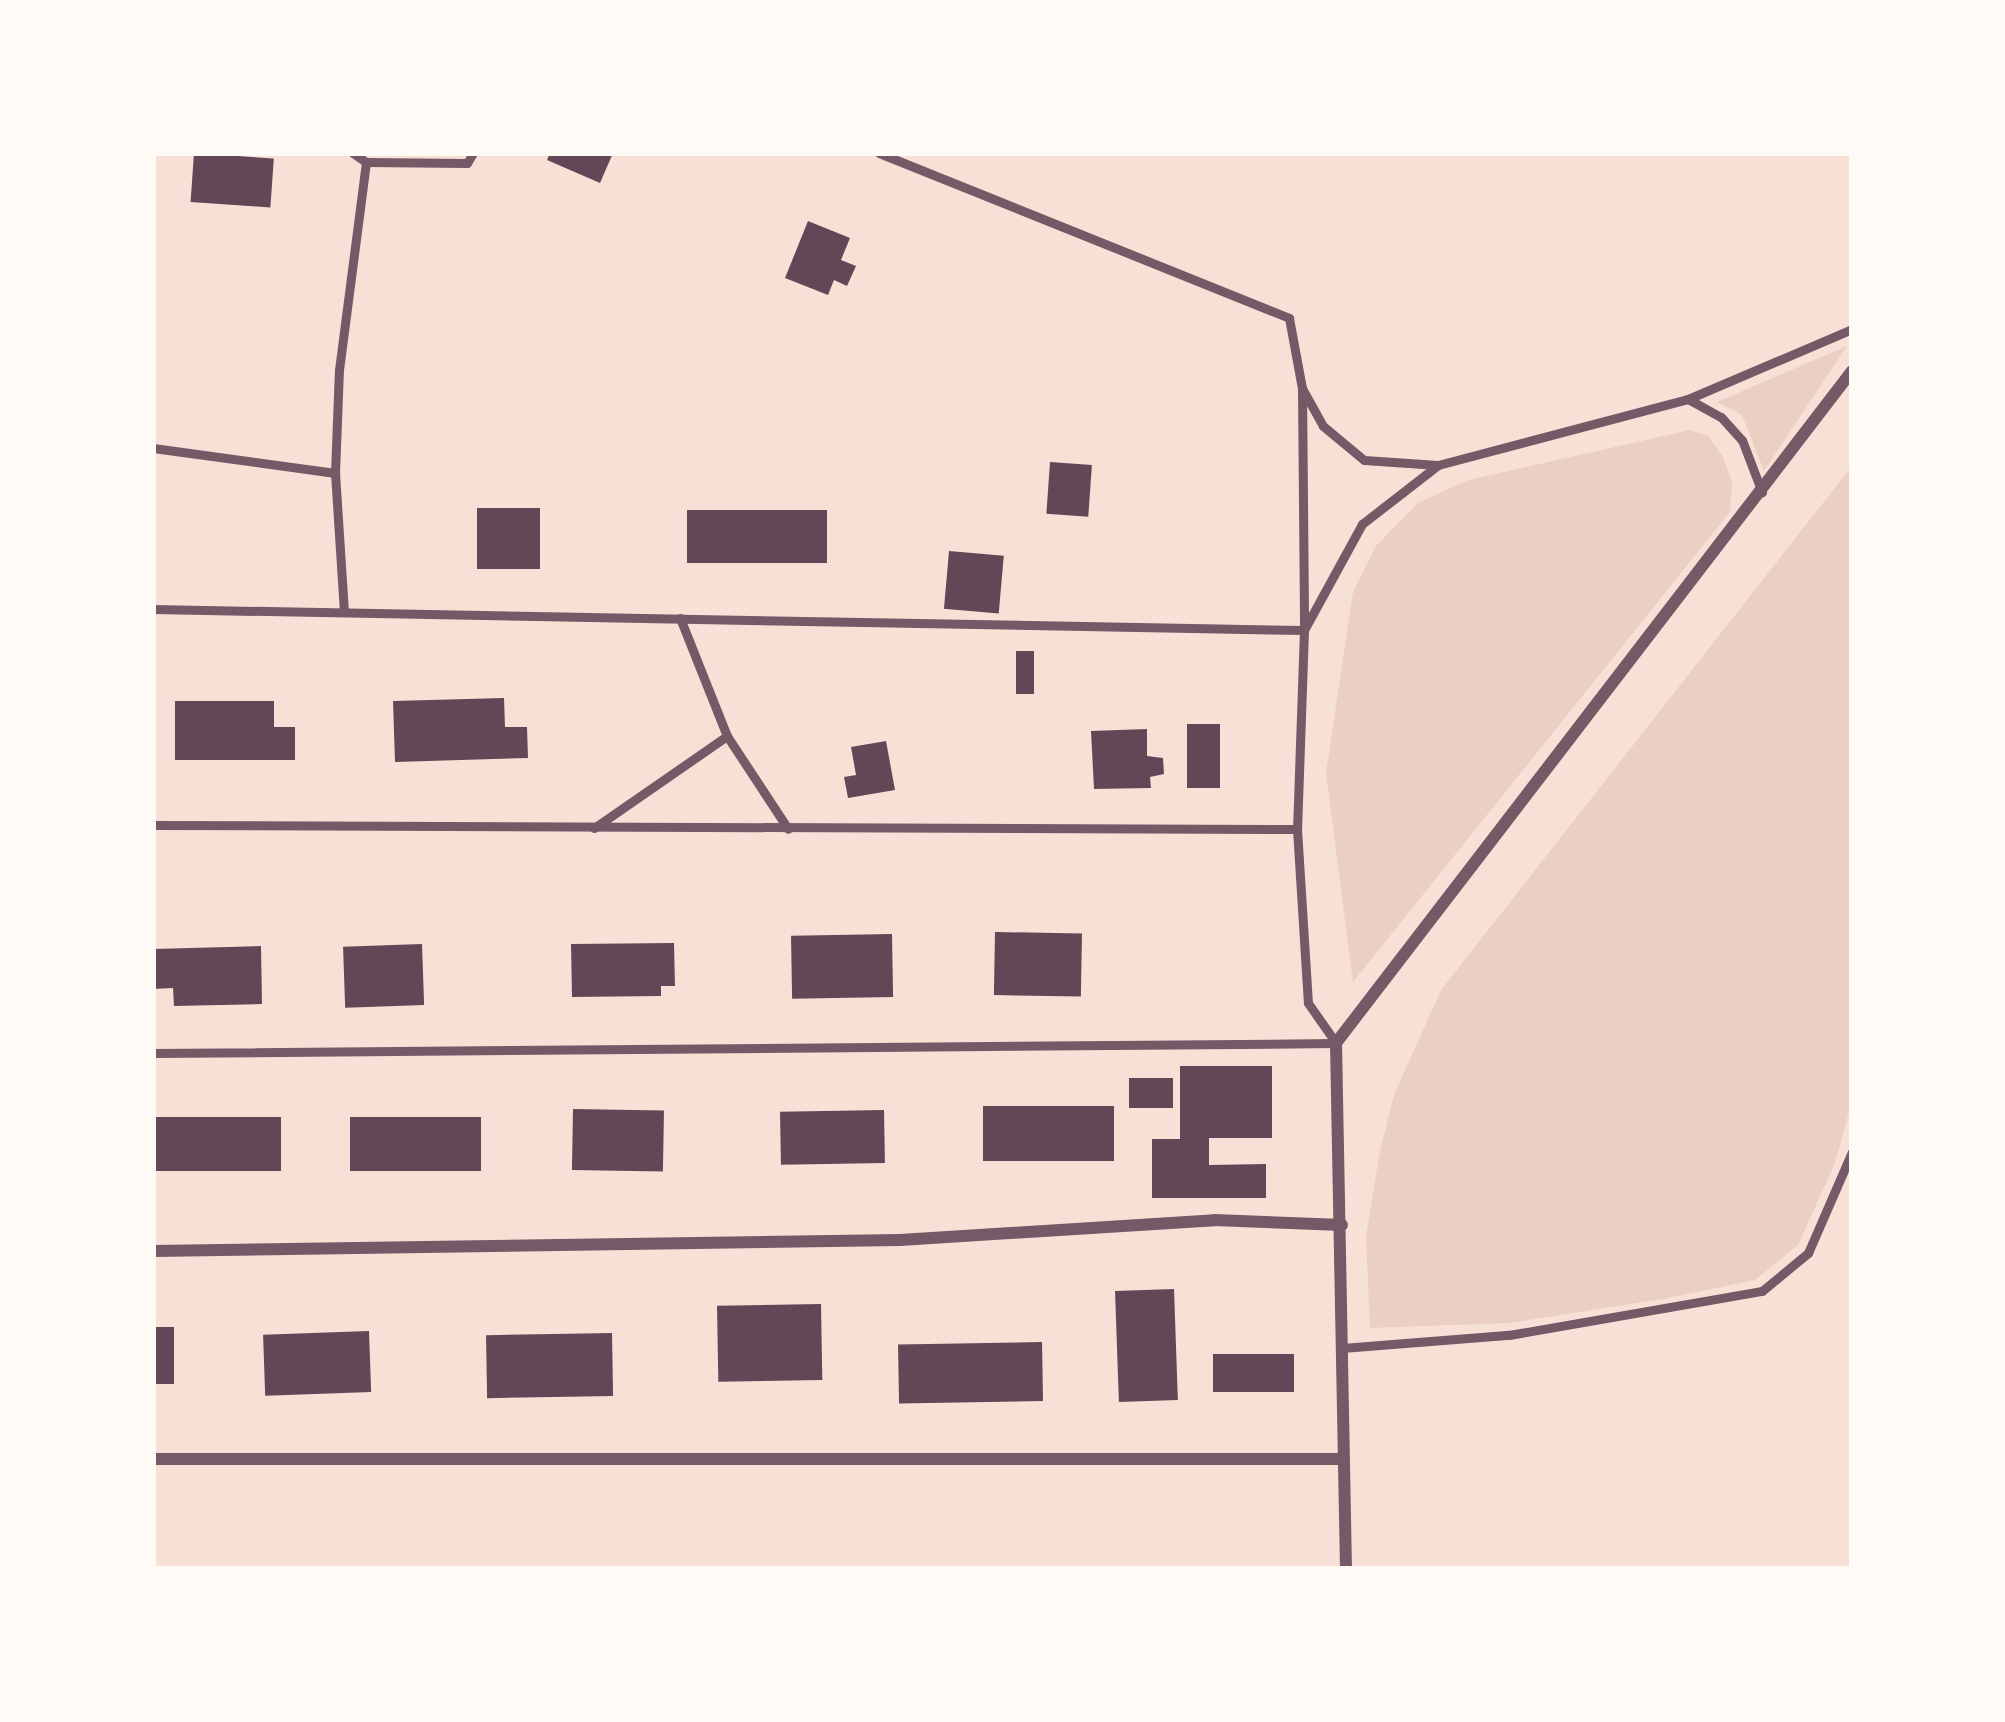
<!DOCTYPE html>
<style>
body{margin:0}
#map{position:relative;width:2005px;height:1722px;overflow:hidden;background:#f7e1d7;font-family:"Fira Sans Condensed",sans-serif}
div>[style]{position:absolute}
.green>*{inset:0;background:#ebcfc5}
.building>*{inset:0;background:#644757;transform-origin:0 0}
.service>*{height:9px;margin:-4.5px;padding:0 4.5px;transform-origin:4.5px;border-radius:4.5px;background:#755966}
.minor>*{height:12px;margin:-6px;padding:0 6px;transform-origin:6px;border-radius:6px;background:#755966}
span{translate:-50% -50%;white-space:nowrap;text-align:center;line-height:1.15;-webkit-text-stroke:9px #fffaf5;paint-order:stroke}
.frame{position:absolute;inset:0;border:156px solid #fffaf5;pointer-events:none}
</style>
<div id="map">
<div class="green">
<i style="clip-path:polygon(1847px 346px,1764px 471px,1742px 415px,1717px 402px)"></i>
<i style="clip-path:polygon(1690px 430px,1708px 436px,1723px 457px,1732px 482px,1730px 512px,1353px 982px,1326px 773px,1353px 592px,1376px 546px,1418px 503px,1468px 480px)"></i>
<i style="clip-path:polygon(1852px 466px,1852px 1101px,1835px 1163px,1798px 1245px,1755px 1280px,1668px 1298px,1510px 1323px,1370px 1328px,1366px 1237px,1379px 1156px,1394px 1095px,1441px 990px)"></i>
</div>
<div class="building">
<i style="left:194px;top:153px;width:80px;height:49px;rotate:4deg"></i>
<i style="clip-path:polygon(550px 153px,613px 153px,600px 183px,547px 160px)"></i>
<i style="clip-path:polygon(808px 221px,850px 238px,841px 260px,856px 266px,847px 286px,834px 280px,828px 295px,785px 278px)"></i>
<i style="left:1050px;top:462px;width:42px;height:52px;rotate:4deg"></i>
<i style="left:477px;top:508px;width:63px;height:61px"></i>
<i style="left:687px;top:510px;width:140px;height:53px"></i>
<i style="left:949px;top:551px;width:55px;height:58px;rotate:5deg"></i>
<i style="left:1016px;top:651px;width:18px;height:43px"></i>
<i style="clip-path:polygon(504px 698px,505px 727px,527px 727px,528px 758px,395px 762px,393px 701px)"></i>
<i style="clip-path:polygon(175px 701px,274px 701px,274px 727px,295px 727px,295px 760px,175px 760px)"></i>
<i style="left:1187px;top:724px;width:33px;height:64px"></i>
<i style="clip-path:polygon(1147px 729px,1147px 756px,1163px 758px,1164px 774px,1150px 777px,1151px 788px,1094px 789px,1091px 731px)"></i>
<i style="clip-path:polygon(886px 741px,895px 790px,848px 798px,844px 777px,856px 775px,851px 747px)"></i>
<i style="left:995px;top:932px;width:87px;height:63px;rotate:1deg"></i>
<i style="left:892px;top:934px;width:63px;height:101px;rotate:89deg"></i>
<i style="clip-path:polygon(674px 943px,675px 986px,661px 986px,661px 996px,572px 997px,571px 944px)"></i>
<i style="left:422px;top:944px;width:61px;height:79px;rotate:88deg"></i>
<i style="clip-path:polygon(261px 946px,262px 1004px,174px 1006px,173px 988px,153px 989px,153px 949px)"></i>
<i style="clip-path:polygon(1180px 1066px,1272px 1066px,1272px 1138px,1209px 1138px,1209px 1165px,1266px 1164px,1266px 1198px,1152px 1198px,1152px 1139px,1180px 1139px)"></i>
<i style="left:1129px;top:1078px;width:44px;height:30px"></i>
<i style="left:1114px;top:1106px;width:55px;height:131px;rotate:90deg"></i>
<i style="left:573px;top:1109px;width:91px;height:61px;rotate:1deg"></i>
<i style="left:884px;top:1110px;width:53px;height:104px;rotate:89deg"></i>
<i style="left:153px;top:1117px;width:128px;height:54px"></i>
<i style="left:481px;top:1117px;width:54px;height:131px;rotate:90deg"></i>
<i style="left:1174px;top:1289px;width:111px;height:59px;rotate:88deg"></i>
<i style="left:821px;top:1304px;width:76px;height:104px;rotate:89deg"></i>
<i style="left:153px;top:1327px;width:21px;height:57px"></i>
<i style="left:369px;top:1331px;width:61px;height:106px;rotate:88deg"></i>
<i style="left:612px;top:1333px;width:63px;height:126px;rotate:89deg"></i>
<i style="left:1042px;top:1342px;width:59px;height:144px;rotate:89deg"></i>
<i style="left:1213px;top:1354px;width:81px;height:38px"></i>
</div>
<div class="service">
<i style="left:353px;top:153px;width:16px;rotate:35deg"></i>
<i style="left:366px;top:162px;width:101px;rotate:0.6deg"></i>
<i style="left:467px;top:163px;width:12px;rotate:-59deg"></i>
<i style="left:879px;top:153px;width:442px;rotate:21.9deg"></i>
<i style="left:1289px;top:318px;width:71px;rotate:79.5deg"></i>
<i style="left:1302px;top:388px;width:242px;rotate:89.5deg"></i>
<i style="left:1304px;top:630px;width:199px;rotate:92deg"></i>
<i style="left:1297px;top:829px;width:174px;rotate:86.4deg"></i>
<i style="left:1308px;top:1003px;width:49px;rotate:55deg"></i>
<i style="left:1303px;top:390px;width:41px;rotate:60.9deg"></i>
<i style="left:1323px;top:426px;width:53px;rotate:39.7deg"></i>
<i style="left:1364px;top:460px;width:74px;rotate:3.9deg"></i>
<i style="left:1688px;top:399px;width:38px;rotate:29deg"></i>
<i style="left:1721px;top:417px;width:31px;rotate:48deg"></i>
<i style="left:1742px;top:440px;width:56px;rotate:69deg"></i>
<i style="left:153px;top:448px;width:184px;rotate:7.8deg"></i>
<i style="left:153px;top:609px;width:1151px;rotate:1.05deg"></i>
<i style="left:1304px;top:630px;width:121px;rotate:-61.3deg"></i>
<i style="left:1362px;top:524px;width:96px;rotate:-37.8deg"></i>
<i style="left:1438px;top:465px;width:259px;rotate:-14.8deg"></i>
<i style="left:1688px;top:399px;width:178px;rotate:-23.1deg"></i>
<i style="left:344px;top:612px;width:139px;rotate:-93.7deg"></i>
<i style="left:335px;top:473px;width:103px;rotate:-87.8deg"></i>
<i style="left:339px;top:370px;width:210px;rotate:-82.6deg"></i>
<i style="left:680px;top:618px;width:127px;rotate:68.3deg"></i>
<i style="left:727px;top:736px;width:111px;rotate:56.7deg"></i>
<i style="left:153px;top:825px;width:1144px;rotate:0.2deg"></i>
<i style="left:594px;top:828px;width:162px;rotate:-34.7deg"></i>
<i style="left:153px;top:1053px;width:1183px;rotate:-0.48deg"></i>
<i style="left:1342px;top:1348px;width:168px;rotate:-4.5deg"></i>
<i style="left:1509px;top:1335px;width:257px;rotate:-9.9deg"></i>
<i style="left:1762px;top:1291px;width:60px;rotate:-39.6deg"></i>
<i style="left:1808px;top:1253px;width:110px;rotate:-66.5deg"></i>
</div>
<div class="minor">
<i style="left:153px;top:1251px;width:747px;rotate:-0.84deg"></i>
<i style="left:900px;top:1240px;width:315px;rotate:-3.6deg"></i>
<i style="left:1214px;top:1220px;width:128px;rotate:2.2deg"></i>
<i style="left:153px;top:1459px;width:1189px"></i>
<i style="left:1346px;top:1569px;width:526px;rotate:-91.09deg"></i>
<i style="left:1336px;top:1043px;width:847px;rotate:-52.48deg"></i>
</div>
<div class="frame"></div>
</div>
